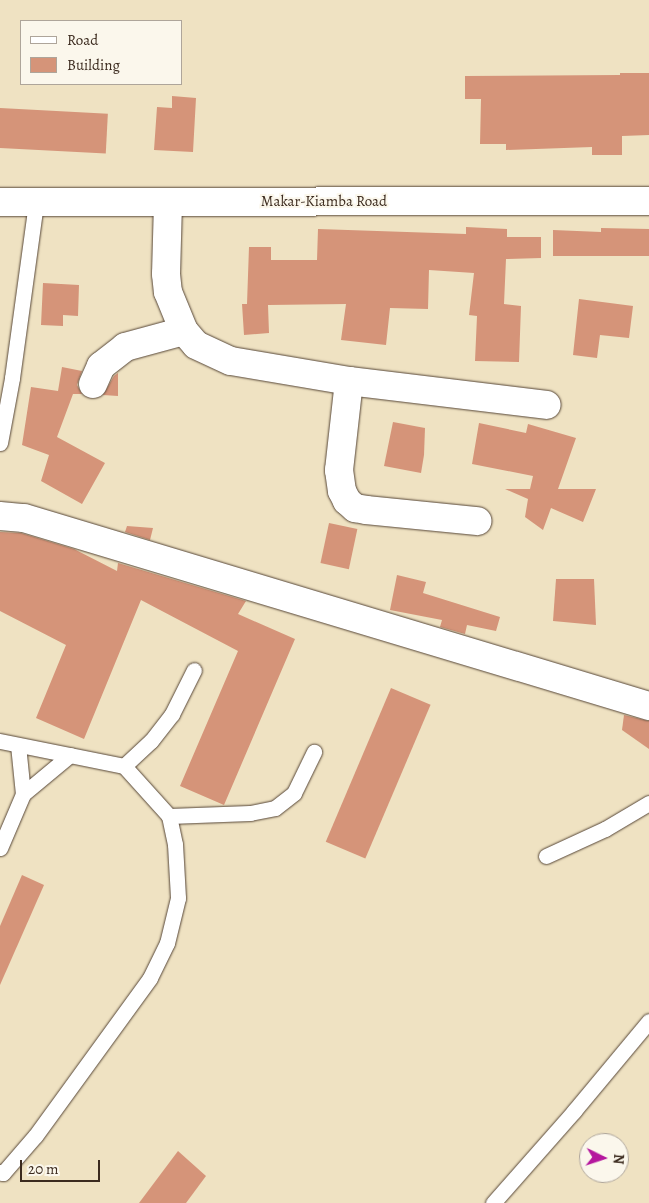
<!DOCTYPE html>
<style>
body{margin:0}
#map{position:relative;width:649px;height:1203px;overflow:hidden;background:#efe2c2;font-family:Alegreya,serif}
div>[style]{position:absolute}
.building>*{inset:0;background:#d59479;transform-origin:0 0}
.roads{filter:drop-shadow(0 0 1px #564637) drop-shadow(0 0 1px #564637)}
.service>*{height:15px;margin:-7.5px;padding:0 7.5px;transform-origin:7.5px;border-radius:7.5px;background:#fff}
.minor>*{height:28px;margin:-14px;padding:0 14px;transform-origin:14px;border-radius:14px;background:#fff}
.primary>*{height:28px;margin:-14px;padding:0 14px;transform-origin:14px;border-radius:14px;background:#fff}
span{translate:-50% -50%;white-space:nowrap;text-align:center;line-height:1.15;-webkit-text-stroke:4px #fbf7ec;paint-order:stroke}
.street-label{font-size:15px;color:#3b2a1e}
.legend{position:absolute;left:20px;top:20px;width:162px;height:65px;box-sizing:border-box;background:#fbf7ec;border:1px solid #aea59a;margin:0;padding:6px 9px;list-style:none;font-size:15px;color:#3b2a1e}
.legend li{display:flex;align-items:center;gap:10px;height:25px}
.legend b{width:25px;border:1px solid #aea59a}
.north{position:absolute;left:579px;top:1133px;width:50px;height:50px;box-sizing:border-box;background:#fbf7ec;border:1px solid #aea59a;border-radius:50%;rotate:94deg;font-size:14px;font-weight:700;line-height:20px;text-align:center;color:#3b2a1e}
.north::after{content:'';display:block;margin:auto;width:18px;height:22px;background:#b5179e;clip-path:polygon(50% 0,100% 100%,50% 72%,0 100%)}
.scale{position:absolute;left:20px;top:1160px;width:80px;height:22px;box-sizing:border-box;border:2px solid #3b2a1e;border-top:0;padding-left:6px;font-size:15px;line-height:18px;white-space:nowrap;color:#3b2a1e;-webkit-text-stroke:4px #fbf7ec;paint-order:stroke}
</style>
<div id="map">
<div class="building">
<i style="clip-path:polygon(620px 73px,649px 73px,649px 135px,622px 136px,622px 155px,592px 155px,592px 147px,506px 150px,506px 144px,480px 144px,481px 99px,465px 99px,465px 76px,620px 75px)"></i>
<i style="clip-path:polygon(172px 96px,196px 98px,193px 152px,154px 150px,157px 107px,172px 108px)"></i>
<i style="left:0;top:108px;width:108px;height:40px;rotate:3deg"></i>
<i style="clip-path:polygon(466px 227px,507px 229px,507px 237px,541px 237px,541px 258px,506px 259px,504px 304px,521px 306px,519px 362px,475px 361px,477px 316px,469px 315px,474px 273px,429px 270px,428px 309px,390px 308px,386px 345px,341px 340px,346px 304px,268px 305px,269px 333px,244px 335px,242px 304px,247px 304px,249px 247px,271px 247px,271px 260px,317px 260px,318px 229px,466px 234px)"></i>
<i style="clip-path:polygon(601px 228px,649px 229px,649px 256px,553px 256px,553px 230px,601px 232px)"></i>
<i style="clip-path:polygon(43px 283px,79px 285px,78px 316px,63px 315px,63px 326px,41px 325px)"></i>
<i style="clip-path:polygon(579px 299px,633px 306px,629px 338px,600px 335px,597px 358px,573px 355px)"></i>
<i style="clip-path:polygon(62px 367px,82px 371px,77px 385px,82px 394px,73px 394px,57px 437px,105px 463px,82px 504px,41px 481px,49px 455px,22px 445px,31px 387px,58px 391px)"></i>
<i style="clip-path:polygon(118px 373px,118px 396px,103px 395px,114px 376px)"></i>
<i style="clip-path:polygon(393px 422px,425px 428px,424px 455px,421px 473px,384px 466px)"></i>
<i style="clip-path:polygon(479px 423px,526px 433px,528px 424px,576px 438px,558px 489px,596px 489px,583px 522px,551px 508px,543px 530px,525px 517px,528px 499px,505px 489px,530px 489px,533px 476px,472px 464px)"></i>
<i style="left:329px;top:523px;width:29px;height:41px;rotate:12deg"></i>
<i style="clip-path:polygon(127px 526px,153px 528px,150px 540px,125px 532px)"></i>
<i style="clip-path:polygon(0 532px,21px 533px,74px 549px,117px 571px,118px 563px,246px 601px,238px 614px,295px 639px,224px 805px,180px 786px,238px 651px,141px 600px,84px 739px,36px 718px,66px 645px,0 611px)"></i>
<i style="clip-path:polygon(397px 575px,426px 582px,423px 593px,500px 617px,496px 631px,467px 625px,465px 634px,440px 627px,442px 620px,390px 610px)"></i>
<i style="clip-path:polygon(556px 579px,594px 579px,596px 625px,553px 621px)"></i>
<i style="left:391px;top:688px;width:43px;height:167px;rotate:23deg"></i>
<i style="clip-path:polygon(624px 715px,649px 721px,649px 749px,622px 730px)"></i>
<i style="clip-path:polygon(22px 875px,44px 885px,0 985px,0 926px)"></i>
<i style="clip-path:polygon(178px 1151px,206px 1176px,186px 1203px,139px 1203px)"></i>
</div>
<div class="roads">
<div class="service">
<i style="left:0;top:443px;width:66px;rotate:-79.5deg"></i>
<i style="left:12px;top:378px;width:177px;rotate:-82.2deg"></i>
<i style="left:0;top:741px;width:126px;rotate:11.4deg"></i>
<i style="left:124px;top:766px;width:67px;rotate:48deg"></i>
<i style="left:169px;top:816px;width:29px;rotate:78deg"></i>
<i style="left:175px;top:844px;width:54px;rotate:86.8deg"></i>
<i style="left:178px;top:898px;width:46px;rotate:103.7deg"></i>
<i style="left:167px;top:943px;width:39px;rotate:116deg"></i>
<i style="left:150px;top:978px;width:195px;rotate:126deg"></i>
<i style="left:35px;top:1136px;width:49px;rotate:130.9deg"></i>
<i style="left:3px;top:1173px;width:3px;rotate:-162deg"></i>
<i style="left:124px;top:766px;width:37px;rotate:-43deg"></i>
<i style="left:151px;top:741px;width:34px;rotate:-52deg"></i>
<i style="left:172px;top:714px;width:49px;rotate:-63.4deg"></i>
<i style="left:23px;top:794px;width:61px;rotate:-39.7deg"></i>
<i style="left:169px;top:816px;width:81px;rotate:-2.1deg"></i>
<i style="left:250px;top:813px;width:25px;rotate:-11deg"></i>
<i style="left:275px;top:808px;width:24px;rotate:-38deg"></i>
<i style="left:294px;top:793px;width:46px;rotate:-64deg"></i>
<i style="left:0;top:848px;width:59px;rotate:-66.9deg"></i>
<i style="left:23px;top:794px;width:49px;rotate:-95.8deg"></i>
<i style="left:546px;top:856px;width:65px;rotate:-24.6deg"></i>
<i style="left:605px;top:829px;width:51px;rotate:-30.6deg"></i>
<i style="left:493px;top:1203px;width:123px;rotate:-48.6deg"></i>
<i style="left:574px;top:1111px;width:117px;rotate:-50.2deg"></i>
</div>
<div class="minor">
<i style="left:168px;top:203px;width:71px;rotate:91.6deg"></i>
<i style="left:166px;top:274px;width:18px;rotate:84deg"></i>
<i style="left:168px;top:292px;width:42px;rotate:67.7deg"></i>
<i style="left:184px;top:331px;width:18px;rotate:49deg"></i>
<i style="left:196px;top:345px;width:38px;rotate:25deg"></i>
<i style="left:231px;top:361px;width:120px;rotate:9.6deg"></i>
<i style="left:349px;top:381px;width:199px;rotate:6.9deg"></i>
<i style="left:349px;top:381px;width:90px;rotate:96.4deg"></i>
<i style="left:339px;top:470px;width:21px;rotate:82deg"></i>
<i style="left:342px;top:491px;width:11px;rotate:63deg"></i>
<i style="left:347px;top:501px;width:11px;rotate:41deg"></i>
<i style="left:355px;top:508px;width:11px;rotate:10deg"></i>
<i style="left:366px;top:510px;width:112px;rotate:5.7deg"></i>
<i style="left:93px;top:384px;width:20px;rotate:-66deg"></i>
<i style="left:101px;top:366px;width:31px;rotate:-38deg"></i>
<i style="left:125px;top:347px;width:61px;rotate:-15.2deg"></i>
<i style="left:0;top:516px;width:24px;rotate:5deg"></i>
<i style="left:24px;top:518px;width:653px;rotate:16.74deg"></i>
</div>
<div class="primary">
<i style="left:0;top:202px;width:649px;rotate:-0.09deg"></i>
</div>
</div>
<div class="street-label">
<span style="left:324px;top:202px">Makar-Kiamba Road</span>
</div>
<ul class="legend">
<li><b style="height:6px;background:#fff"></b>Road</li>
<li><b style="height:14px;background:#d59479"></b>Building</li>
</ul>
<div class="north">N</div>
<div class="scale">20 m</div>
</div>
